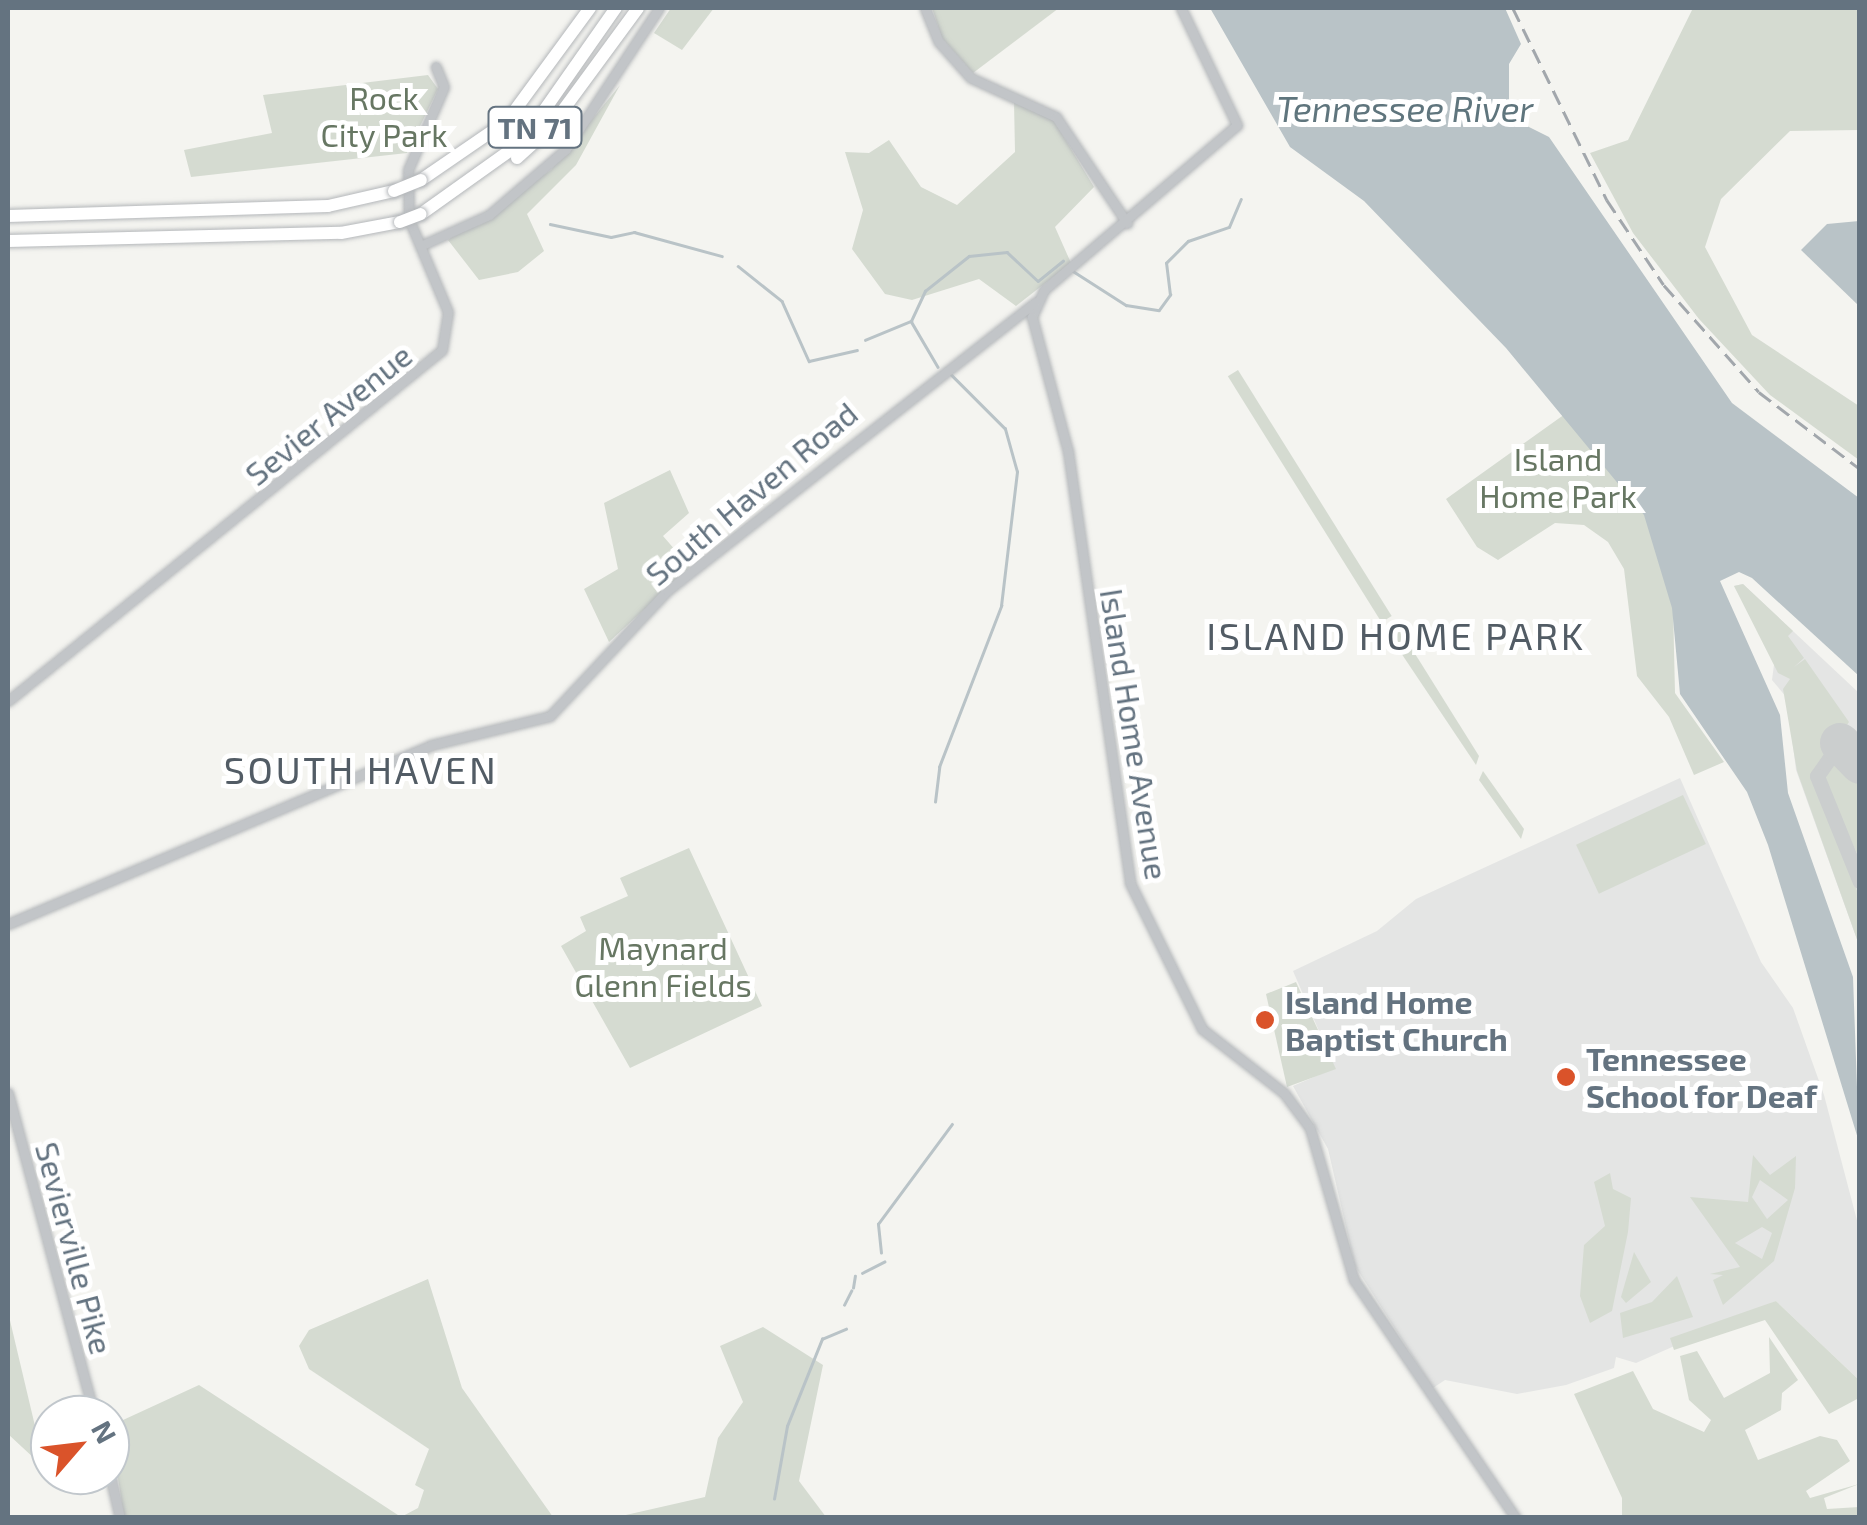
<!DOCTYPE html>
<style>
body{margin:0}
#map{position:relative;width:1867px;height:1525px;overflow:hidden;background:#f4f4f0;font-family:"Exo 2",sans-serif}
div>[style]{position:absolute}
.built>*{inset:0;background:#e4e5e4}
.green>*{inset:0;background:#d5dbd1;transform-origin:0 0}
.water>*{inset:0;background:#b9c3c7}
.stream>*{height:2.5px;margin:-1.25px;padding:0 1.25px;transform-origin:1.25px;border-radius:1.25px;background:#b9c3c7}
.taxiway>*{height:15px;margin:-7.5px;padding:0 7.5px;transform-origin:7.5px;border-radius:7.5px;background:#cbcece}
.runway>*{height:40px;margin:-20px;padding:0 20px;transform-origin:20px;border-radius:20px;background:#cbcece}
.roads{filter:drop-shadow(0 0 2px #b4b7ba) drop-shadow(0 0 2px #b4b7ba)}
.minor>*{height:9px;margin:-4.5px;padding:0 4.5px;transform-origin:4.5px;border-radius:4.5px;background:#c2c5c8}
.highway>*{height:12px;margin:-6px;padding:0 6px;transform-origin:6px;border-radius:6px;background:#fff}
.rail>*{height:2.5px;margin-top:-1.25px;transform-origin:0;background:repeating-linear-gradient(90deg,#a2a7ac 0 15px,transparent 0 23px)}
.bridges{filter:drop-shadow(0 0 2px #b4b7ba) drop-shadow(0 0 2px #b4b7ba)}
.highway-bridge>*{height:12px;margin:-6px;padding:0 6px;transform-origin:6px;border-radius:6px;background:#fff}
.dots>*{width:28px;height:28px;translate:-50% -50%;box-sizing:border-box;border:5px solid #fff;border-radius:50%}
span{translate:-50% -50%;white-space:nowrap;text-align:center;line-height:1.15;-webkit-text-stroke:10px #fff;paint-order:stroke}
.shield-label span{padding:2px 8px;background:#fff;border:2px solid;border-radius:8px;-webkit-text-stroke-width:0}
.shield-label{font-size:30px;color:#647380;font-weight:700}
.park-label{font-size:32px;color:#677763}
.street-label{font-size:32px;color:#647380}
.poi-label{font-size:32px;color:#647380;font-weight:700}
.left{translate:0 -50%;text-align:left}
.water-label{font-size:35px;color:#5f757d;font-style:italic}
.quarter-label{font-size:38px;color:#525c65;letter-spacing:2.5px}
.frame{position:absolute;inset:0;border:10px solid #647380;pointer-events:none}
.north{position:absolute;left:30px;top:1395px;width:100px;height:100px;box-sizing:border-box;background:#fff;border:2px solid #c1c7cc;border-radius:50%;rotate:62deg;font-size:28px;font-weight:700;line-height:40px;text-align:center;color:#647380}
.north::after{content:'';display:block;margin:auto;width:35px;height:45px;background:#da532a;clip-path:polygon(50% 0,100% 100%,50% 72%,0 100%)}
</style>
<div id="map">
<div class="built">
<i style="clip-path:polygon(1743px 584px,1859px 693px,1859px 945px,1796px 770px,1787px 698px,1772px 680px,1775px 657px,1734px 586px)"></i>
<i style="clip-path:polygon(1680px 778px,1761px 962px,1793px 1008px,1824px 1095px,1859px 1228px,1859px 1380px,1776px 1301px,1636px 1363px,1616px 1357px,1614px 1368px,1566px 1385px,1517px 1394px,1445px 1380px,1433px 1388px,1355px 1266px,1328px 1149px,1293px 1086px,1335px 1068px,1293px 971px,1377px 931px,1416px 899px)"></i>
</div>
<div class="green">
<i style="clip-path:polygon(671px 8px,714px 8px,682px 50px,654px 33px)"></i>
<i style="clip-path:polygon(932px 8px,1059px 8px,973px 73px,942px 38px)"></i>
<i style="clip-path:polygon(1693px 8px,1859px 8px,1859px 130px,1790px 131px,1721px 199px,1705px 247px,1752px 335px,1859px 406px,1859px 460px,1770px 395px,1699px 319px,1633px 233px,1590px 153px,1628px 140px)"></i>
<i style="clip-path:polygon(428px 75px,438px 89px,407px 153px,191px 177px,184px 150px,272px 133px,263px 95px)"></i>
<i style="clip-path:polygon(620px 85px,576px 165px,527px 214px,544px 251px,518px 272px,479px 280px,448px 240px,551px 170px)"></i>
<i style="clip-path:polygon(1014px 102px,1053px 119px,1094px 187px,1055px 227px,1071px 263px,1016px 306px,979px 279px,912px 300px,885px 294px,852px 249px,863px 210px,845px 152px,869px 153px,889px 140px,921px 187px,957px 205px,1015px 152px)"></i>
<i style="left:1238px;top:370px;width:290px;height:12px;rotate:58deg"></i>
<i style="clip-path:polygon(1565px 414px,1653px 520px,1673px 606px,1675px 693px,1724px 762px,1694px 775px,1669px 717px,1637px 676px,1624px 569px,1608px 542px,1584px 525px,1555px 523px,1498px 560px,1477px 547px,1446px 499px)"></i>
<i style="clip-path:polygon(670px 470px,689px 513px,663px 536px,690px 567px,609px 642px,584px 589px,618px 569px,604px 503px)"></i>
<i style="clip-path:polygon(1743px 584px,1793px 631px,1788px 636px,1804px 658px,1794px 667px,1805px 659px,1849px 722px,1812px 774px,1859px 896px,1859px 945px,1797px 771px,1783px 689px,1790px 679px,1778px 673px,1734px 586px)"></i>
<i style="clip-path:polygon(1397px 625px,1479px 756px,1476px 765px,1387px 632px)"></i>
<i style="clip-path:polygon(1837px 759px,1859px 778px,1859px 858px,1823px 777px)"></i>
<i style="clip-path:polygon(1483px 771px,1524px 829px,1521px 839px,1479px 780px)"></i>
<i style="left:1683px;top:795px;width:54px;height:118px;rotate:65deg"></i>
<i style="clip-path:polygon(689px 848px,762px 1006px,630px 1068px,561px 946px,586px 931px,580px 917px,628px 896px,620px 878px)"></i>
<i style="clip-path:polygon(1296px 982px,1336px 1069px,1287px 1087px,1266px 994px)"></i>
<i style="clip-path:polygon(evenodd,1753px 1155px,1770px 1175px,1796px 1156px,1795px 1188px,1774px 1261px,1723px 1305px,1713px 1280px,1723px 1275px,1710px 1274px,1740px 1267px,1690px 1197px,1748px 1202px,1753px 1155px,1760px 1180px,1788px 1200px,1767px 1219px,1752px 1197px,1760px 1180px,1753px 1155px,1762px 1227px,1772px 1233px,1762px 1259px,1735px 1243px,1762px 1227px)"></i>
<i style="clip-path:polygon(1610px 1173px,1613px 1189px,1631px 1198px,1628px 1232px,1612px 1311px,1590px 1323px,1580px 1296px,1584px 1245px,1605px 1226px,1594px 1182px)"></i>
<i style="clip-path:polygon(1634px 1252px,1651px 1282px,1626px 1303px,1621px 1297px)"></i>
<i style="clip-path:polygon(1677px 1276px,1693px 1317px,1623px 1338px,1620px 1313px,1652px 1302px)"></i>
<i style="clip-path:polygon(428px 1279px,462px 1388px,553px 1517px,124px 1517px,110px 1426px,199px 1385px,401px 1517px,418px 1508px,424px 1490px,415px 1485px,429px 1449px,309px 1369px,299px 1346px,309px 1330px)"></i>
<i style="clip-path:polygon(1776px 1301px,1859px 1380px,1859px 1398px,1829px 1414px,1765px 1320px,1674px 1350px,1670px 1338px)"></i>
<i style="clip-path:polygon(8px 1312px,35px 1426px,50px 1444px,36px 1460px,8px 1434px)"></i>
<i style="clip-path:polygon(763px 1327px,823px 1365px,799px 1481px,826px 1517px,617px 1517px,705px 1497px,718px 1438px,743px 1402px,720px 1346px)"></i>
<i style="clip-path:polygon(1769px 1337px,1798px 1380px,1782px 1393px,1781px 1410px,1745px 1430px,1758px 1460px,1820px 1436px,1837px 1440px,1850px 1461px,1806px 1491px,1810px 1498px,1859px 1484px,1824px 1498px,1827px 1509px,1859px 1507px,1859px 1517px,1622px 1517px,1622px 1498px,1574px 1394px,1633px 1371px,1653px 1409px,1704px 1432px,1711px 1420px,1689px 1400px,1680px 1356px,1697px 1351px,1724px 1398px,1770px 1373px)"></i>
</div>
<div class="water">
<i style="clip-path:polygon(1210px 8px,1505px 8px,1521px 44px,1509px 64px,1509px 117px,1549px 137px,1732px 403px,1859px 498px,1859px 676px,1752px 578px,1739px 572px,1720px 581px,1780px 715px,1788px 793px,1853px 977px,1859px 1142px,1768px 845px,1747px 792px,1680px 694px,1672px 608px,1644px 515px,1506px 348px,1364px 201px,1290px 147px)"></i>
<i style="clip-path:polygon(1859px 221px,1860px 221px,1859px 306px,1801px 250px,1827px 224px)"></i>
</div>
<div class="stream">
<i style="left:550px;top:224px;width:62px;rotate:12deg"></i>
<i style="left:611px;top:237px;width:24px;rotate:-12deg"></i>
<i style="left:634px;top:232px;width:91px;rotate:15.3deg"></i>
<i style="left:738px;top:266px;width:56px;rotate:38.5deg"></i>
<i style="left:782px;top:301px;width:66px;rotate:65.8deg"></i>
<i style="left:809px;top:361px;width:49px;rotate:-12.9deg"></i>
<i style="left:1073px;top:271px;width:63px;rotate:32.7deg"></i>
<i style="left:1126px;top:305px;width:33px;rotate:9deg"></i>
<i style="left:1159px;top:310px;width:19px;rotate:-54deg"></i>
<i style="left:1170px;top:295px;width:32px;rotate:-97deg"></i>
<i style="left:1166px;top:263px;width:31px;rotate:-45deg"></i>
<i style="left:1188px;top:241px;width:43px;rotate:-18.9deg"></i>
<i style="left:1229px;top:227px;width:30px;rotate:-67deg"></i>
<i style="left:911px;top:321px;width:53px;rotate:59.6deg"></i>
<i style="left:865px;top:340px;width:50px;rotate:-22.4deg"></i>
<i style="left:911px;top:321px;width:33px;rotate:-65deg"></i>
<i style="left:925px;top:291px;width:56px;rotate:-38.5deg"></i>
<i style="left:969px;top:256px;width:38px;rotate:-6deg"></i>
<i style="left:1007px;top:252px;width:42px;rotate:43.1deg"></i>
<i style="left:1038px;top:281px;width:32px;rotate:-39deg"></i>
<i style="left:935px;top:802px;width:35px;rotate:-83deg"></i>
<i style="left:939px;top:767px;width:173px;rotate:-68.9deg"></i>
<i style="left:1001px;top:606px;width:135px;rotate:-83.2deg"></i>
<i style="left:1017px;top:472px;width:45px;rotate:-105.6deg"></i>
<i style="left:1005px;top:429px;width:79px;rotate:-135deg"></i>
<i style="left:881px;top:1253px;width:29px;rotate:-96deg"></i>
<i style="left:878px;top:1224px;width:124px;rotate:-53.5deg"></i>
<i style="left:862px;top:1273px;width:25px;rotate:-27deg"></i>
<i style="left:853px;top:1288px;width:12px;rotate:-81deg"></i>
<i style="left:844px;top:1305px;width:16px;rotate:-63deg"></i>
<i style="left:774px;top:1499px;width:74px;rotate:-79.9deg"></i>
<i style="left:787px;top:1426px;width:94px;rotate:-68.1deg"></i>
<i style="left:822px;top:1339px;width:26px;rotate:-23deg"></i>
</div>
<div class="taxiway">
<i style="left:1840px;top:743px;width:40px;rotate:124.9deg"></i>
<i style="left:1817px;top:776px;width:114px;rotate:67.9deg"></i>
</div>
<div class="runway">
<i style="left:1840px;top:743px;width:29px;rotate:46deg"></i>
</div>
<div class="roads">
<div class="minor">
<i style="left:925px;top:8px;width:37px;rotate:68deg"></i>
<i style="left:939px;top:42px;width:48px;rotate:48.4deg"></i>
<i style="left:971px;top:78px;width:94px;rotate:24.6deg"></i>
<i style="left:1056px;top:117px;width:128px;rotate:56.2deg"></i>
<i style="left:1181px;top:8px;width:130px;rotate:64.4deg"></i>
<i style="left:1237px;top:125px;width:254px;rotate:139.5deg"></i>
<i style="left:1044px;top:290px;width:30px;rotate:114deg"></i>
<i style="left:1032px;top:317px;width:139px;rotate:75deg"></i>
<i style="left:1068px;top:451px;width:436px;rotate:81.8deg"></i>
<i style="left:1130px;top:883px;width:163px;rotate:63.7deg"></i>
<i style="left:1202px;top:1029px;width:104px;rotate:38deg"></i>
<i style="left:1284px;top:1093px;width:44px;rotate:53.4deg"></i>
<i style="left:1310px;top:1128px;width:158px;rotate:73.9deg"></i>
<i style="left:1354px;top:1280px;width:288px;rotate:55.8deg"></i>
<i style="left:420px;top:246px;width:76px;rotate:-24.2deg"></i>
<i style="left:489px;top:215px;width:101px;rotate:-40.6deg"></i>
<i style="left:566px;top:149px;width:169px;rotate:-56.6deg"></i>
<i style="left:8px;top:701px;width:558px;rotate:-38.96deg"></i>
<i style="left:442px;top:350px;width:38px;rotate:-81deg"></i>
<i style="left:448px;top:312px;width:101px;rotate:-112.8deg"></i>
<i style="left:409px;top:219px;width:49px;rotate:-91.2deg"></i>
<i style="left:408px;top:170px;width:90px;rotate:-66.6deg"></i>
<i style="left:444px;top:87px;width:22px;rotate:-112deg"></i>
<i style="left:8px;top:924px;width:459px;rotate:-22.9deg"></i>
<i style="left:431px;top:745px;width:122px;rotate:-13.7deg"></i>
<i style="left:550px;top:716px;width:171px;rotate:-46.9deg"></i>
<i style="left:667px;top:591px;width:468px;rotate:-38.1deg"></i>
<i style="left:8px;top:1093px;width:333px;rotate:75deg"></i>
<i style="left:110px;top:1475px;width:44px;rotate:76.9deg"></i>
</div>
<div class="highway">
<i style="left:517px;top:158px;width:45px;rotate:-42.3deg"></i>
<i style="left:550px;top:128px;width:149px;rotate:-53.7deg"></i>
<i style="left:421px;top:180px;width:104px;rotate:-34.5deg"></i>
<i style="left:507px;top:121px;width:140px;rotate:-53.7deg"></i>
<i style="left:421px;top:214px;width:124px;rotate:-35.5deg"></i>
<i style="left:522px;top:142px;width:164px;rotate:-55deg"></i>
<i style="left:8px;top:216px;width:320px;rotate:-1.8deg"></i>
<i style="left:328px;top:206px;width:68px;rotate:-12.8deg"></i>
<i style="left:8px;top:241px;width:333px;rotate:-1.4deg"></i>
<i style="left:341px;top:233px;width:60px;rotate:-10.6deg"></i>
</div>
</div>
<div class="rail">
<i style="left:1513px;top:8px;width:214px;rotate:63.9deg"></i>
<i style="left:1607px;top:200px;width:102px;rotate:56.2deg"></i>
<i style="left:1664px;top:285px;width:143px;rotate:48.4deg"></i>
<i style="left:1759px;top:392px;width:127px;rotate:37.3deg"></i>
</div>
<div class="bridges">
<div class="highway-bridge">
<i style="left:394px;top:191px;width:29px;rotate:-22deg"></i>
<i style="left:400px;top:222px;width:22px;rotate:-21deg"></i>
</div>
</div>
<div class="dots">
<i style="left:1265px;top:1020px;background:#da532a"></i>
<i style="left:1566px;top:1077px;background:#da532a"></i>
</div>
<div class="shield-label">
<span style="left:535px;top:127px">TN 71</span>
</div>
<div class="park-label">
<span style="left:384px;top:116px">Rock<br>City Park</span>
<span style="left:1558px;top:477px">Island<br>Home Park</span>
<span style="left:663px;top:966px">Maynard<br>Glenn Fields</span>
</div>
<div class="street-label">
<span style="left:328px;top:414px;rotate:-39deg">Sevier Avenue</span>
<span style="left:751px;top:493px;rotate:-40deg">South Haven Road</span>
<span style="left:1135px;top:734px;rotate:81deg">Island Home Avenue</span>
<span style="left:75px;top:1248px;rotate:75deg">Sevierville Pike</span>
</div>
<div class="poi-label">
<span class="left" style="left:1285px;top:1020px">Island Home<br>Baptist Church</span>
<span class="left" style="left:1586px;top:1077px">Tennessee<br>School for Deaf</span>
</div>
<div class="water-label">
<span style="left:1405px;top:108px">Tennessee River</span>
</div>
<div class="quarter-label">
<span style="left:1396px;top:636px">ISLAND HOME PARK</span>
<span style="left:361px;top:770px">SOUTH HAVEN</span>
</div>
<div class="frame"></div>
<div class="north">N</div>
</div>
